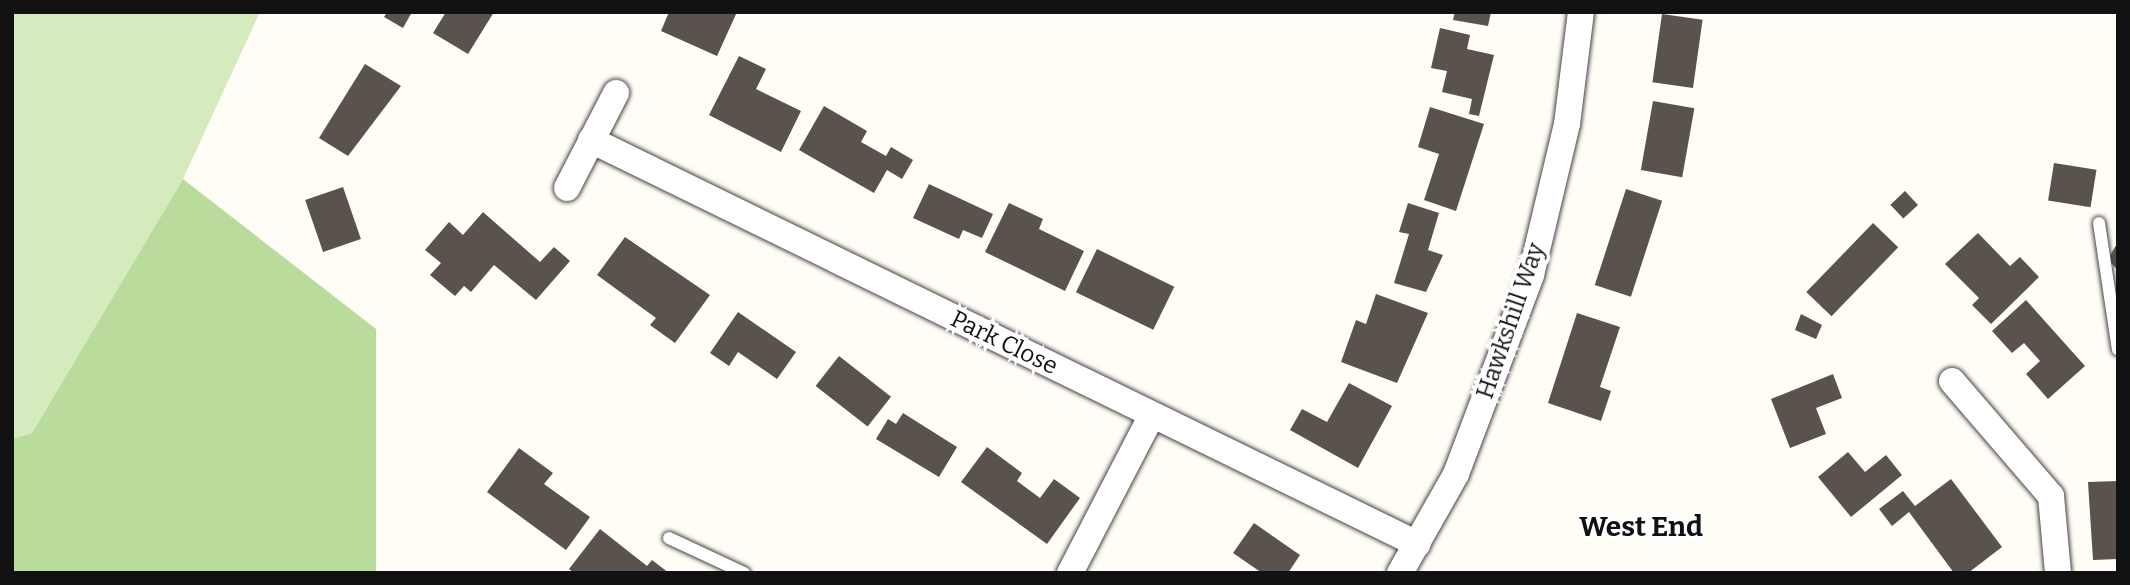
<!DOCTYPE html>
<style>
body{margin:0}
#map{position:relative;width:2130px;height:585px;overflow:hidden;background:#fffdf5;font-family:Bitter,serif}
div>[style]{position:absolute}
.green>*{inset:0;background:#d5ebbd}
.forest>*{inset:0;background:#b9dc9c}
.building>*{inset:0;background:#5a524d;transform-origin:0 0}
.roads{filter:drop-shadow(0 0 2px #444) drop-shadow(0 0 2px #444)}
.lane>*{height:12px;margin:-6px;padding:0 6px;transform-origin:6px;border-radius:6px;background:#fff}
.street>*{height:26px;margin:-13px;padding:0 13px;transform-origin:13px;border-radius:13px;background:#fff}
span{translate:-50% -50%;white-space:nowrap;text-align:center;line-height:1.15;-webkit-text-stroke:7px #fff;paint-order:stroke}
.street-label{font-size:24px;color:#111}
.quarter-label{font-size:28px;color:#111;font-weight:700}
.frame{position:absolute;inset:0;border:14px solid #111;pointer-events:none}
</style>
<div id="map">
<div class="green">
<i style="clip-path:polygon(12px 12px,260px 12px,183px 179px,32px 433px,12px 439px)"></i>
</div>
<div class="forest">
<i style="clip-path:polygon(183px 179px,376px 329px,376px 573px,12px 573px,12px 439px,32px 433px)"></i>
</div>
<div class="building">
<i style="clip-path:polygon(387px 12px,412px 12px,403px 28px,384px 17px)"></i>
<i style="clip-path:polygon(446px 12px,494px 12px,468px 54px,433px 33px)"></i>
<i style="clip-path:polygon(669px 12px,737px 12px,717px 56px,661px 31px)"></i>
<i style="clip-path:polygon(1455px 12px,1491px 12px,1488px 26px,1453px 20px)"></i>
<i style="left:1662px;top:14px;width:41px;height:69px;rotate:8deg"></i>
<i style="clip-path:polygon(1440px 28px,1470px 35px,1467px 49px,1494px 55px,1479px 116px,1469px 114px,1472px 99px,1442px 92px,1447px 71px,1431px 68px)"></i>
<i style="clip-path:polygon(739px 56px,766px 69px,756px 89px,801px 111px,781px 152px,709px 115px)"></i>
<i style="clip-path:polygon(365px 64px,401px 86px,348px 156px,319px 138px)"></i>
<i style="left:1653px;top:101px;width:42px;height:70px;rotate:10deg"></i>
<i style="clip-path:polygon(824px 106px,867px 131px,861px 142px,886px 156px,891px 147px,913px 160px,902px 179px,887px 170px,874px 193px,799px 150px)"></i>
<i style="clip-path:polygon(1430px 107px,1484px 124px,1456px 211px,1424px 200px,1439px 154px,1418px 147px)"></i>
<i style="left:2054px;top:163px;width:43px;height:38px;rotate:9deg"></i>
<i style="clip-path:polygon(929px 184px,993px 214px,982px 238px,963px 230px,959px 239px,913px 218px)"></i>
<i style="left:343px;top:187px;width:55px;height:40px;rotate:71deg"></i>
<i style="left:1626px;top:189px;width:38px;height:101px;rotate:18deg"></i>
<i style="left:1905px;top:191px;width:19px;height:20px;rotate:47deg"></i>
<i style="clip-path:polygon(1009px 203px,1043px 219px,1039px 229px,1084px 251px,1065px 291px,985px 252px)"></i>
<i style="clip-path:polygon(1408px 203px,1439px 213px,1428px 250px,1443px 255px,1426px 292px,1394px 283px,1409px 234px,1399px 232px)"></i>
<i style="clip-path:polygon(483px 212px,540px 262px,554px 247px,570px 261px,536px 300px,494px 265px,471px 292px,464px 286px,455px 296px,430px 275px,441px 263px,425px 250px,449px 222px,463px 235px)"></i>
<i style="left:1873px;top:223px;width:35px;height:96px;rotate:44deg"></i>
<i style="clip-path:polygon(1978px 233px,2010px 266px,2020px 257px,2039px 277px,1991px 324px,1972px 305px,1979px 298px,1945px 264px)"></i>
<i style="clip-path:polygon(625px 237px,710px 295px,675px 343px,650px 325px,656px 318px,597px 275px)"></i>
<i style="clip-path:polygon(2118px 242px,2118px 271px,2108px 259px)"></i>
<i style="left:1097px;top:249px;width:86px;height:48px;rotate:26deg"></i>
<i style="clip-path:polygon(1376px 294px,1428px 313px,1397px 383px,1341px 362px,1356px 320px,1366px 324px)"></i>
<i style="clip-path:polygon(2026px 300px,2085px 366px,2048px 399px,2026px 374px,2040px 361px,2024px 343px,2012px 353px,1992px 331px)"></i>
<i style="clip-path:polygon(738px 312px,796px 352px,777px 379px,738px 352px,729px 366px,710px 353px)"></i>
<i style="clip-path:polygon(1577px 313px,1620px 327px,1600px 387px,1611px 391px,1601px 421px,1548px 403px)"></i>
<i style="clip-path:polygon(1801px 314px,1822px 325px,1816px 339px,1795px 330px)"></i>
<i style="left:839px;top:356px;width:66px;height:38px;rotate:38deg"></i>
<i style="clip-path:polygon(1833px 374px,1842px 398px,1816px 408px,1826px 434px,1790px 448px,1771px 399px)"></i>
<i style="clip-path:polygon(1349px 383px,1392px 406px,1358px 468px,1290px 430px,1302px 409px,1327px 422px)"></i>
<i style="clip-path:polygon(903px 413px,957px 447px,939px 477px,876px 439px,888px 419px,896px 424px)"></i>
<i style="clip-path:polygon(987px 447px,1022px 473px,1017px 481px,1040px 498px,1054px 479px,1080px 498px,1047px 544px,961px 482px)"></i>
<i style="clip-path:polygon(519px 448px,553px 473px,544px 484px,590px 517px,566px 550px,487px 492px)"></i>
<i style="clip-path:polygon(1848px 452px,1865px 472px,1886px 455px,1902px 475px,1851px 517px,1818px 477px)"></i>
<i style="clip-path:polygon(1951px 479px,2002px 547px,1968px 573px,1954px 573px,1909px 512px,1892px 526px,1879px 509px,1903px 491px,1915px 506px)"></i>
<i style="clip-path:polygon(2118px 481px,2118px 559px,2093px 560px,2088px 482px)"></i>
<i style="clip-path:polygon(1254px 523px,1300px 555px,1288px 573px,1262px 573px,1233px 553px)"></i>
<i style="clip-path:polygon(600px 529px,647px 566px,652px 560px,669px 573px,574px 573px,569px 569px)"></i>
</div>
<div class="roads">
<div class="lane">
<i style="left:2099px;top:223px;width:128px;rotate:81.5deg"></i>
<i style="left:669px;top:538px;width:83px;rotate:25deg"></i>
</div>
<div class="street">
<i style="left:591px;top:140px;width:920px;rotate:26.06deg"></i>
<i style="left:567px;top:188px;width:107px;rotate:-62.7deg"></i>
<i style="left:1952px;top:381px;width:152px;rotate:49.3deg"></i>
<i style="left:2051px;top:496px;width:77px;rotate:84.8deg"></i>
<i style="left:1070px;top:573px;width:178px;rotate:-62.6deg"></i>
<i style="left:1400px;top:573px;width:114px;rotate:-60.5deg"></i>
<i style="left:1456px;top:474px;width:213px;rotate:-69.3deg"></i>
<i style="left:1531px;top:275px;width:155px;rotate:-76.6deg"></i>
<i style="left:1567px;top:124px;width:113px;rotate:-82.9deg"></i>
</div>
</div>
<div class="street-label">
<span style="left:1511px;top:321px;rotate:-71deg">Hawkshill Way</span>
<span style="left:1004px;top:343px;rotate:26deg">Park Close</span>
</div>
<div class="quarter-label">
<span style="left:1641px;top:527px">West End</span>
</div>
<div class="frame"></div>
</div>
